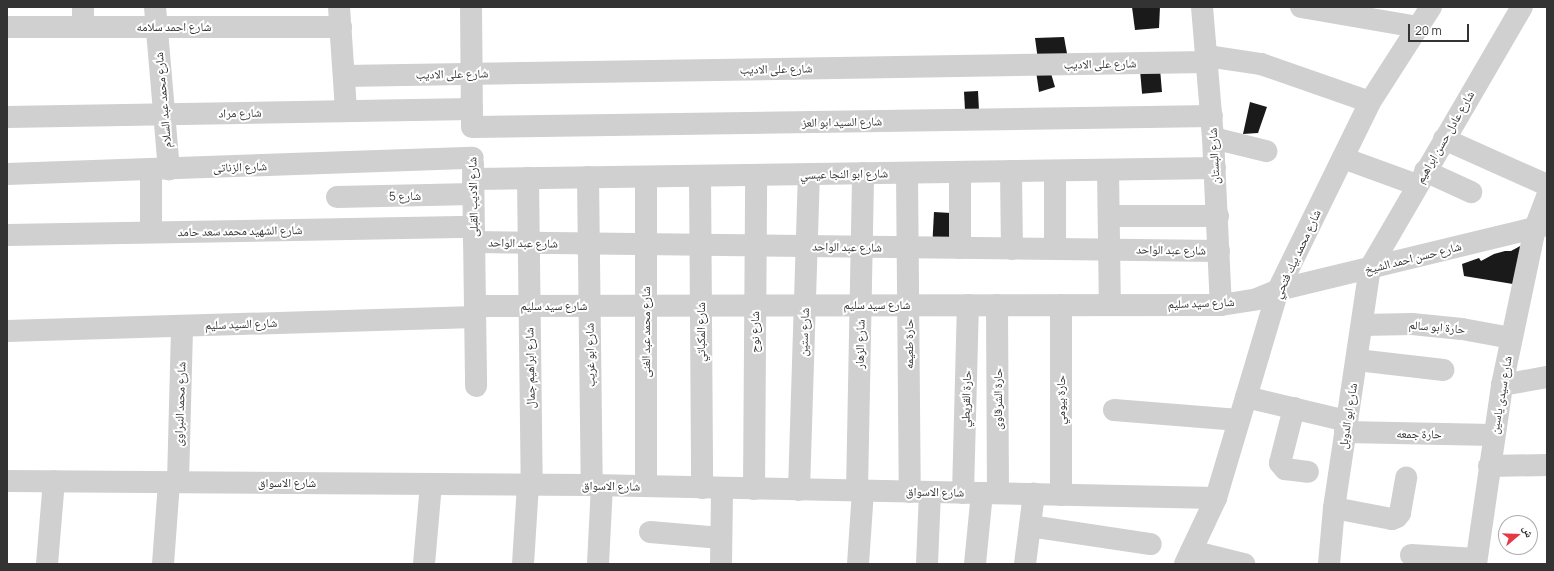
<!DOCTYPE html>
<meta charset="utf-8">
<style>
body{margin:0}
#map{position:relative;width:1554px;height:571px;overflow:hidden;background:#fff;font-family:Manrope,"Noto Naskh Arabic",sans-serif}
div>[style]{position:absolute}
.building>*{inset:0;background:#1a1a1a;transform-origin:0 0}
.minor>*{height:22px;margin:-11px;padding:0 11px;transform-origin:11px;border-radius:11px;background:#d0d0d0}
span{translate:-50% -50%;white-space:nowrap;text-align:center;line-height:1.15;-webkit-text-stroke:4px #fff;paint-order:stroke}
.street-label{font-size:12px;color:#333}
.frame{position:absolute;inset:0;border:8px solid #333;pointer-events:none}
.north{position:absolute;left:1498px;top:515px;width:40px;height:40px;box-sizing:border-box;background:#fff;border:1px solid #adadad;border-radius:50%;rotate:71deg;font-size:11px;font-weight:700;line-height:16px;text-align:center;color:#333}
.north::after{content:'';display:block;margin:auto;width:14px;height:18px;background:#e63946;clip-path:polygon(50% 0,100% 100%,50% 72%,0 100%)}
.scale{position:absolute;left:1408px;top:24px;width:61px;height:18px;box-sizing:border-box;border:2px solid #333;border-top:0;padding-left:5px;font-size:12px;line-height:14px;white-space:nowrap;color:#333;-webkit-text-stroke:3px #fff;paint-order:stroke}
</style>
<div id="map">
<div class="building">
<i style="clip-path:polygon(1132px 7px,1160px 7px,1159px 28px,1135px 30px)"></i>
<i style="clip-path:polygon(1064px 37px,1068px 59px,1038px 60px,1035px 38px)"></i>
<i style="left:1160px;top:69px;width:23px;height:20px;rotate:85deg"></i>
<i style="clip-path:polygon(1050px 70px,1055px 87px,1039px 92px,1036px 71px)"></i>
<i style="left:978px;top:91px;width:20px;height:14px;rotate:87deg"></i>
<i style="clip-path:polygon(1250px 102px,1267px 107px,1258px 133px,1243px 134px)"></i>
<i style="left:934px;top:212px;width:17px;height:29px;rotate:3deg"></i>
<i style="clip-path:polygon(1522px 245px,1519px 285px,1464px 276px,1462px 264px,1479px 258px,1481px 261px,1494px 254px,1505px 251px,1511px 251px)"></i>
</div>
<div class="minor">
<i style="left:83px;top:7px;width:20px;rotate:90deg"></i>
<i style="left:155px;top:7px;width:163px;rotate:85.1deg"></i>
<i style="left:339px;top:7px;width:104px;rotate:86.1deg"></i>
<i style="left:471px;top:7px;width:117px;rotate:89.5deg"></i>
<i style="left:1202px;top:7px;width:131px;rotate:85.2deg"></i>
<i style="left:1213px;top:138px;width:167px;rotate:87.3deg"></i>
<i style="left:1301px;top:7px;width:119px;rotate:9.7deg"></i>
<i style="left:7px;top:27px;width:334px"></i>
<i style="left:1207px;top:56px;width:55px;rotate:8.4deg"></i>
<i style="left:1261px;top:64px;width:115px;rotate:19.2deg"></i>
<i style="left:344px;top:76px;width:864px;rotate:-0.93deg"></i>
<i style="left:7px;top:117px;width:465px;rotate:-1deg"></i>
<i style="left:472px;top:127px;width:740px;rotate:-0.85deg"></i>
<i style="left:1213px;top:138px;width:55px;rotate:13.8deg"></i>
<i style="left:1444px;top:139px;width:113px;rotate:24.1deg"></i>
<i style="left:1343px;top:158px;width:79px;rotate:20deg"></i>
<i style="left:473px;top:164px;width:222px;rotate:89.2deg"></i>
<i style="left:1108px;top:170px;width:135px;rotate:89.2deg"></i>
<i style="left:1011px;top:171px;width:78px;rotate:89.3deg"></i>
<i style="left:1055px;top:171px;width:78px;rotate:90deg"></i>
<i style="left:1425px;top:171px;width:51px;rotate:24.5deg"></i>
<i style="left:907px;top:173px;width:319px;rotate:89.5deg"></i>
<i style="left:7px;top:174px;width:466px;rotate:-2deg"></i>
<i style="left:700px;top:176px;width:312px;rotate:89.6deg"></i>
<i style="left:588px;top:177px;width:308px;rotate:89.3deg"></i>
<i style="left:528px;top:178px;width:307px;rotate:89.3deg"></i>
<i style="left:473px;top:179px;width:742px;rotate:-0.85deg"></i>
<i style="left:337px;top:197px;width:136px;rotate:-1.3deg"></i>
<i style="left:1109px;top:216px;width:109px"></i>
<i style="left:151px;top:232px;width:62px;rotate:-90deg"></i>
<i style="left:7px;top:235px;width:466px;rotate:-1deg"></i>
<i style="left:474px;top:242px;width:745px;rotate:0.69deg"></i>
<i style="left:960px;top:248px;width:76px;rotate:-90deg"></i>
<i style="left:997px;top:305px;width:188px;rotate:89.7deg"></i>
<i style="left:475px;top:306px;width:746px;rotate:-0.08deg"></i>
<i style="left:1221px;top:305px;width:36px;rotate:-9deg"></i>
<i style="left:1257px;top:299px;width:23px;rotate:-23deg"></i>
<i style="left:1278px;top:290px;width:277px;rotate:-13.6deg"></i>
<i style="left:1362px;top:325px;width:50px;rotate:-1.1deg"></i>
<i style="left:1412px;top:324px;width:50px;rotate:5.7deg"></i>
<i style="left:1462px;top:329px;width:50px;rotate:10.4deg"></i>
<i style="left:7px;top:331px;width:468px;rotate:-1.7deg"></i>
<i style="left:1357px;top:360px;width:87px;rotate:6.6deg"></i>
<i style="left:1502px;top:385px;width:46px;rotate:-10.1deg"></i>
<i style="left:1246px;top:397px;width:104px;rotate:13.4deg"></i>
<i style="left:1294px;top:408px;width:57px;rotate:104.3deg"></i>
<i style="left:1280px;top:463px;width:8px;rotate:50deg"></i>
<i style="left:1285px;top:469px;width:23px;rotate:7deg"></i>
<i style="left:1114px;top:410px;width:125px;rotate:4.6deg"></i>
<i style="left:1345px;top:432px;width:148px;rotate:1.2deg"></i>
<i style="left:1489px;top:466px;width:58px;rotate:-1deg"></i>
<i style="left:7px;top:481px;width:585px;rotate:0.39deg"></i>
<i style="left:592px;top:485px;width:624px;rotate:1.19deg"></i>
<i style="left:178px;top:482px;width:156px;rotate:-88.5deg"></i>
<i style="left:646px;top:486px;width:309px;rotate:-90deg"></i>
<i style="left:754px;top:489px;width:314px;rotate:-89.6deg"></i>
<i style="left:799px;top:490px;width:316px;rotate:-88.2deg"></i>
<i style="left:857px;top:491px;width:318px;rotate:-88.9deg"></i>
<i style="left:963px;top:493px;width:188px;rotate:-88.5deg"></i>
<i style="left:1061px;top:495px;width:190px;rotate:-90deg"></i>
<i style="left:1334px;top:508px;width:59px;rotate:10.7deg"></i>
<i style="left:1392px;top:519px;width:5px;rotate:-22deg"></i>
<i style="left:1397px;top:517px;width:5px;rotate:-53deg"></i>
<i style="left:1400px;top:513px;width:36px;rotate:-80deg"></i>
<i style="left:1030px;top:526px;width:122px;rotate:8.5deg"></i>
<i style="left:650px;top:532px;width:71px;rotate:4.8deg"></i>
<i style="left:1191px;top:551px;width:55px;rotate:13.8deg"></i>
<i style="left:1411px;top:555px;width:65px;rotate:3.5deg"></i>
<i style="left:47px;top:564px;width:83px;rotate:-85.2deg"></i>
<i style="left:163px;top:564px;width:81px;rotate:-85.8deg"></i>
<i style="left:424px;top:564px;width:80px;rotate:-85deg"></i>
<i style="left:523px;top:564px;width:79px;rotate:-86.4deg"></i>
<i style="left:598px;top:564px;width:78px;rotate:-87.1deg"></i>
<i style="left:721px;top:564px;width:76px;rotate:-89.2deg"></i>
<i style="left:858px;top:564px;width:73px;rotate:-86.1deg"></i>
<i style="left:927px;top:564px;width:72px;rotate:-87.6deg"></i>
<i style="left:975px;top:564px;width:71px;rotate:-84.4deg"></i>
<i style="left:1025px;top:564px;width:71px;rotate:-82.7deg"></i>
<i style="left:1185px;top:564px;width:73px;rotate:-64.8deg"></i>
<i style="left:1216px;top:498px;width:217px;rotate:-73.4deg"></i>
<i style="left:1278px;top:290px;width:209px;rotate:-63.9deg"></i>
<i style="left:1370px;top:102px;width:113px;rotate:-57.3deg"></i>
<i style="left:1329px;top:564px;width:56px;rotate:-84.9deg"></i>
<i style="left:1334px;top:508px;width:243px;rotate:-81.5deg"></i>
<i style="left:1370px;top:268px;width:302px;rotate:-59.8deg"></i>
<i style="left:1476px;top:564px;width:181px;rotate:-81.7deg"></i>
<i style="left:1502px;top:385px;width:160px;rotate:-78.1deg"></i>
<i style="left:1535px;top:228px;width:34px;rotate:-69deg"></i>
</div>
<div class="street-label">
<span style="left:174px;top:27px">شارع احمد سلامه</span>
<span style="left:1100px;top:64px;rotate:-1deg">شارع على الاديب</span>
<span style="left:776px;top:69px;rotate:-1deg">شارع على الاديب</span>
<span style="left:452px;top:74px;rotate:-1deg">شارع على الاديب</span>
<span style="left:163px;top:100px;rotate:-95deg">شارع محمد عبد السلام</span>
<span style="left:240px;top:113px;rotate:-1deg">شارع مراد</span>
<span style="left:842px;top:122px;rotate:-1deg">شارع السيد ابو العز</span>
<span style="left:1445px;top:137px;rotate:-60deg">شارع عادل حسن ابراهيم</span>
<span style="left:1214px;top:156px;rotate:-93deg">شارع البستان</span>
<span style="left:240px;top:167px;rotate:-2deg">شارع الزناتى</span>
<span style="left:844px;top:174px;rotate:-1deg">شارع ابو النجا عيسي</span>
<span style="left:405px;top:196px;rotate:-1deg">شارع 5</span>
<span style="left:473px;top:197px;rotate:-91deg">شارع الاديب القبلى</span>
<span style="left:240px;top:231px;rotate:-1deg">شارع الشهيد محمد سعد حامد</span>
<span style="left:523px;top:243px;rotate:1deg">شارع عبد الواحد</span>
<span style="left:847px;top:247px;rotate:1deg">شارع عبد الواحد</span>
<span style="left:1171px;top:250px;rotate:1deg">شارع عبد الواحد</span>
<span style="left:1297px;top:254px;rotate:-65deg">شارع محمد بيك فتحي</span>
<span style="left:1413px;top:258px;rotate:-14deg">شارع حسن احمد الشيخ</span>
<span style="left:1201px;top:303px;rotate:-2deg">شارع سيد سليم</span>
<span style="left:877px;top:305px">شارع سيد سليم</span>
<span style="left:554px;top:306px">شارع سيد سليم</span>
<span style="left:241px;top:324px;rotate:-2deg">شارع السيد سليم</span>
<span style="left:1437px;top:327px;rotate:5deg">حارة ابو سالم</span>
<span style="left:646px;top:332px;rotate:-90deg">شارع محمد عبد الغنى</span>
<span style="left:701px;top:332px;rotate:-90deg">شارع المكباتي</span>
<span style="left:755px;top:332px;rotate:-90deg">شارع نوح</span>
<span style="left:804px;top:332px;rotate:-88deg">شارع ستين</span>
<span style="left:860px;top:344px;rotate:-89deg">شارع الزهار</span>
<span style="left:909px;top:344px;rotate:-90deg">حارة طعيمه</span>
<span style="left:590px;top:355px;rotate:-91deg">شارع ابو غريب</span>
<span style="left:530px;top:368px;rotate:-91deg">شارع ابراهيم جمال</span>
<span style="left:1501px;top:395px;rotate:-80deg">شارع سيدى ياسين</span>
<span style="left:966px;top:399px;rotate:-88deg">حارة القريطي</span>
<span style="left:998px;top:399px;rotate:-90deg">حارة الشرقاوى</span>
<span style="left:1061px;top:400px;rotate:-90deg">حارة بيومي</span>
<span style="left:180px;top:404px;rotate:-88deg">شارع محمد النبراوى</span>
<span style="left:1348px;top:416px;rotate:-81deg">شارع ابو الدوبل</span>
<span style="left:1419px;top:434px;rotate:1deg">حارة جمعه</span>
<span style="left:287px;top:483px">شارع الاسواق</span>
<span style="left:611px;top:486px;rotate:1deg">شارع الاسواق</span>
<span style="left:935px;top:492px;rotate:1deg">شارع الاسواق</span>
</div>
<div class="frame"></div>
<div class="north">ش</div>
<div class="scale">20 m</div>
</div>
